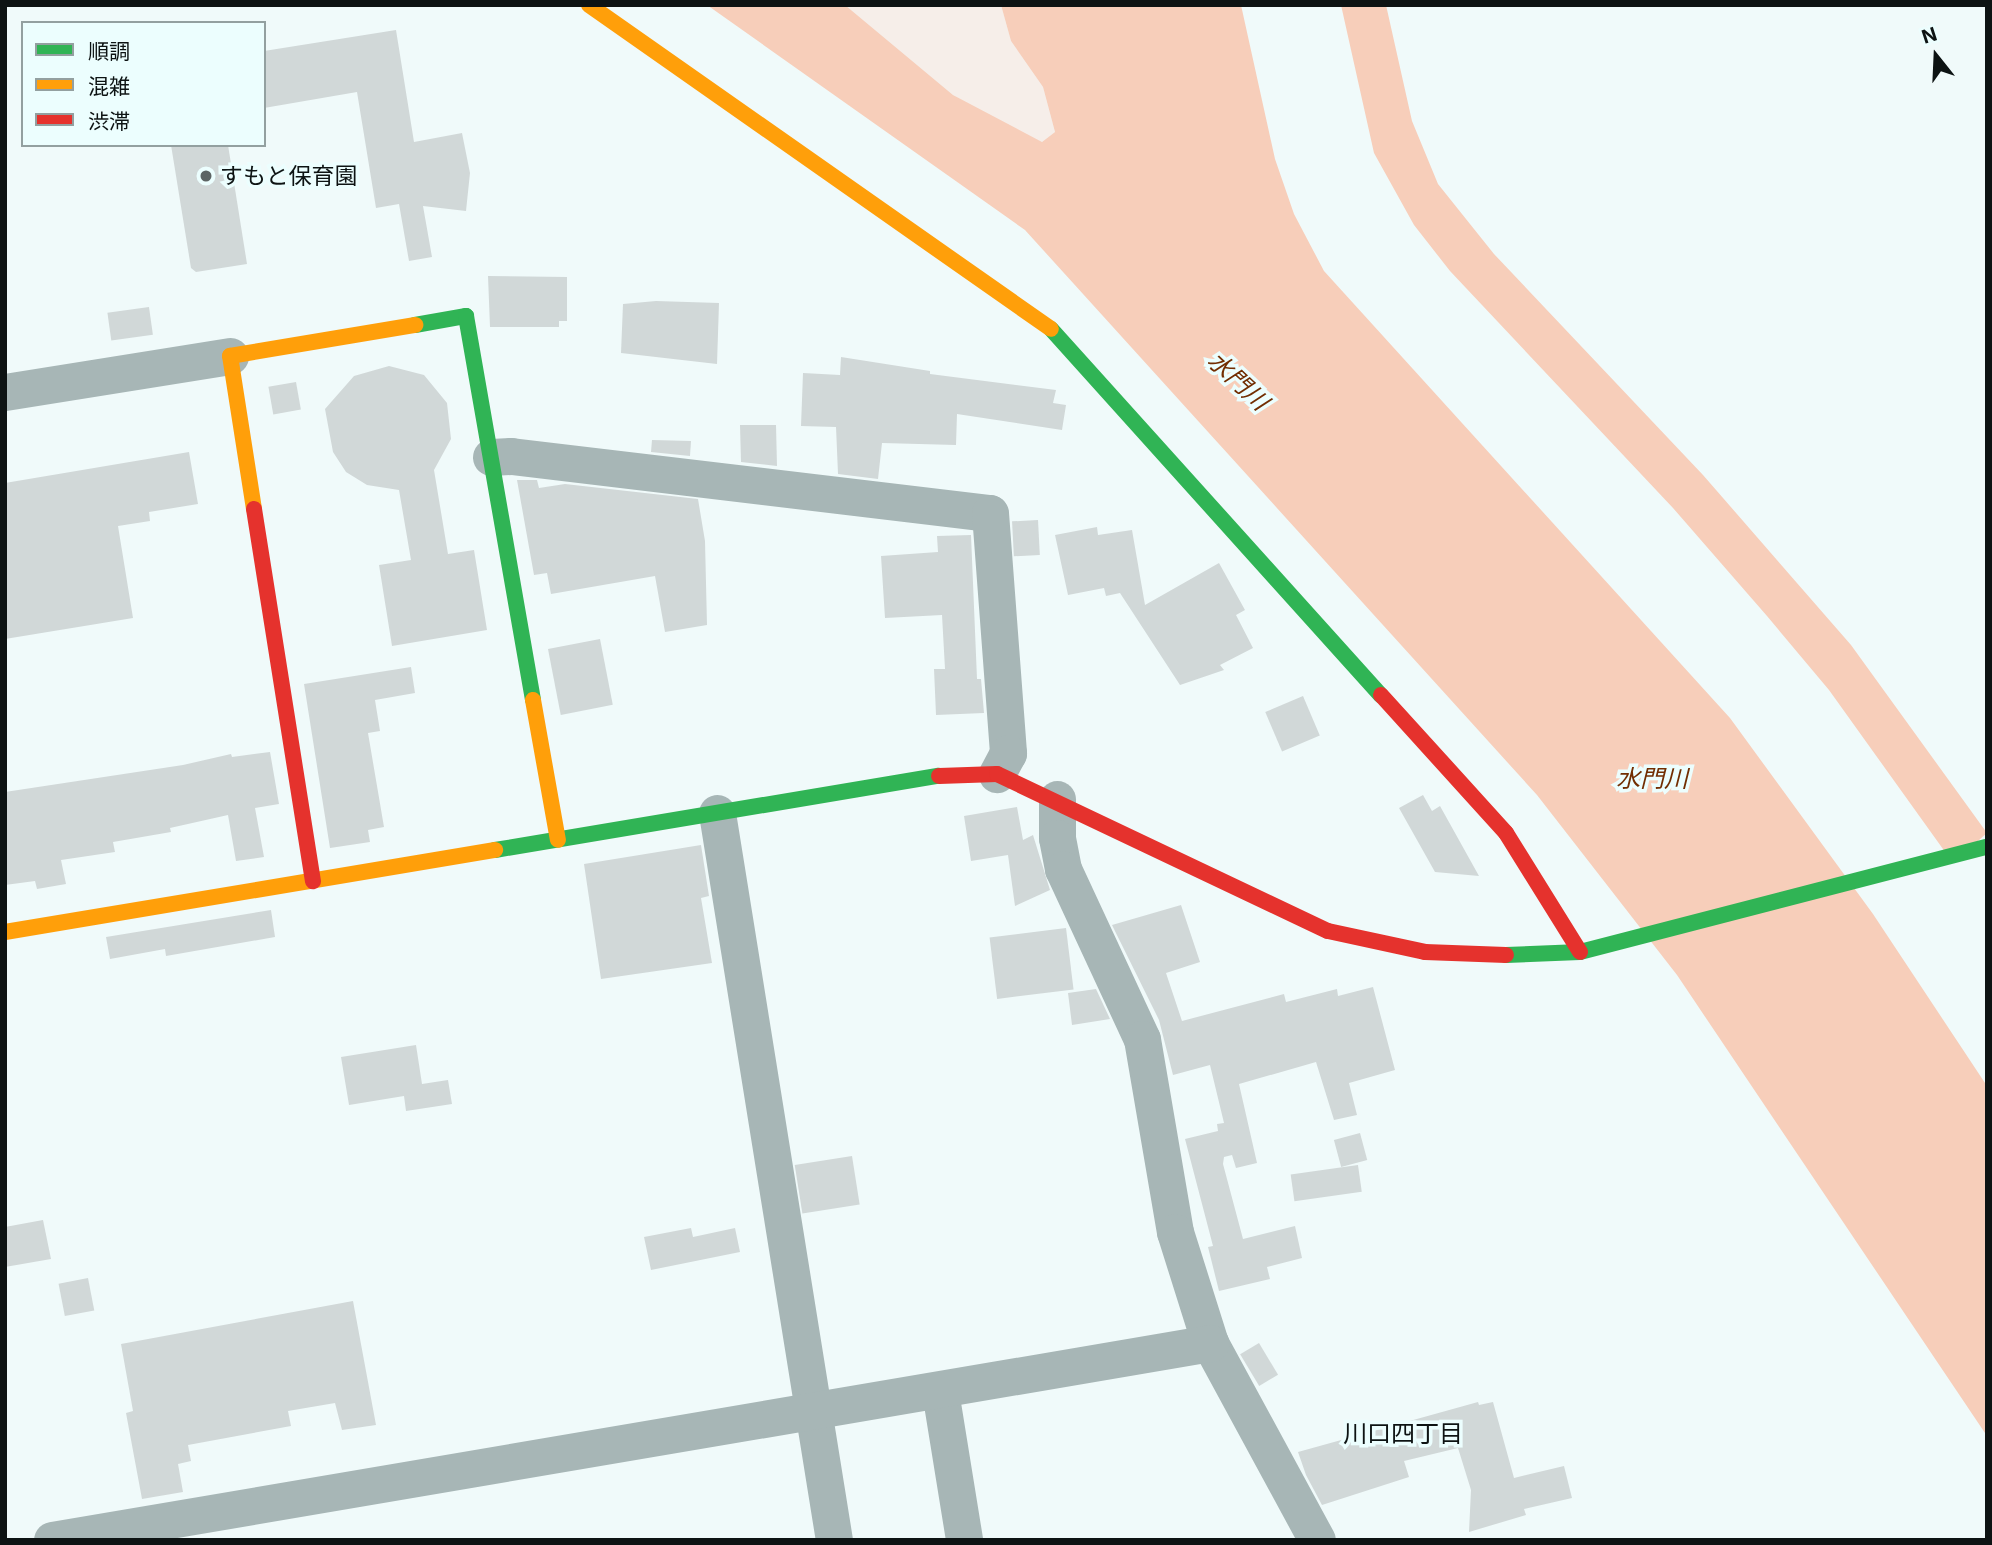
<!DOCTYPE html>
<meta charset="utf-8">
<style>
body{margin:0}
#map{position:relative;width:1992px;height:1545px;overflow:hidden;background:#f0fafa;font-family:Inter,"Noto Sans JP",sans-serif}
div>[style]{position:absolute}
.green>*{inset:0;background:#f6eee9}
.water>*{inset:0;background:#f7ceba}
.building>*{inset:0;background:#d1d8d8;transform-origin:0 0}
.street>*{height:37px;margin:-18.5px;padding:0 18.5px;transform-origin:18.5px;border-radius:18.5px;background:#a7b6b6}
.fast>*{height:16px;margin:-8px;padding:0 8px;transform-origin:8px;border-radius:8px;background:#30b455}
.slow>*{height:16px;margin:-8px;padding:0 8px;transform-origin:8px;border-radius:8px;background:#ff9f0a}
.jam>*{height:16px;margin:-8px;padding:0 8px;transform-origin:8px;border-radius:8px;background:#e5322d}
.dots>*{width:19px;height:19px;translate:-50% -50%;box-sizing:border-box;border:4px solid #ecfefe;border-radius:50%}
span{translate:-50% -50%;white-space:nowrap;text-align:center;line-height:1.15;-webkit-text-stroke:7px #ecfefe;paint-order:stroke}
.poi-label{font-size:23px;color:#0d1313}
.left{translate:0 -50%;text-align:left}
.water-label{font-size:24px;color:#722e02;font-style:italic}
.neighbourhood-label{font-size:24px;color:#0d1313}
.frame{position:absolute;inset:0;border:7px solid #0d1313;pointer-events:none}
.legend{position:absolute;left:21px;top:21px;width:245px;height:126px;box-sizing:border-box;background:#ecfefe;border:2px solid #93a0a0;margin:0;padding:9px 12px;list-style:none;font-size:21px;color:#0d1313}
.legend li{display:flex;align-items:center;gap:14px;height:35px}
.legend b{width:35px;border:2px solid #93a0a0}
.north{position:absolute;left:1901px;top:21px;width:70px;height:70px;-webkit-text-stroke:5px #ecfefe;paint-order:stroke;rotate:342deg;font-size:19px;font-weight:700;line-height:28px;text-align:center;color:#0d1313}
.north::after{content:'';display:block;margin:auto;width:24px;height:32px;background:#0d1313;clip-path:polygon(50% 0,100% 100%,50% 72%,0 100%)}
</style>
<div id="map">
<div class="green">
<i style="clip-path:polygon(845px 5px,1001px 5px,1011px 41px,1043px 87px,1055px 132px,1042px 142px,1023px 136px,953px 95px)"></i>
</div>
<div class="water">
<i style="clip-path:polygon(707px 5px,845px 5px,953px 95px,1042px 142px,1055px 132px,1043px 87px,1011px 41px,1001px 5px,1241px 5px,1275px 159px,1294px 214px,1324px 271px,1730px 718px,1873px 914px,1987px 1086px,1987px 1436px,1677px 975px,1537px 795px,1025px 230px)"></i>
<i style="clip-path:polygon(1341px 5px,1386px 5px,1412px 121px,1438px 184px,1494px 254px,1703px 475px,1851px 645px,1987px 833px,1953px 863px,1829px 690px,1767px 616px,1673px 508px,1450px 271px,1414px 225px,1374px 153px)"></i>
</div>
<div class="building">
<i style="clip-path:polygon(396px 30px,414px 142px,462px 133px,470px 173px,466px 211px,423px 206px,432px 257px,409px 261px,399px 204px,376px 208px,357px 92px,264px 108px,264px 51px)"></i>
<i style="clip-path:polygon(171px 145px,228px 145px,247px 264px,196px 272px,191px 268px)"></i>
<i style="clip-path:polygon(488px 276px,567px 277px,567px 321px,559px 321px,559px 327px,490px 327px)"></i>
<i style="clip-path:polygon(656px 301px,719px 303px,717px 364px,621px 353px,623px 304px)"></i>
<i style="left:149px;top:307px;width:28px;height:42px;rotate:82deg"></i>
<i style="clip-path:polygon(841px 357px,930px 371px,930px 374px,1056px 390px,1053px 403px,1066px 405px,1062px 430px,957px 414px,956px 445px,882px 443px,878px 479px,838px 474px,836px 427px,801px 426px,803px 373px,840px 375px)"></i>
<i style="clip-path:polygon(389px 366px,424px 375px,447px 403px,451px 439px,434px 470px,448px 554px,474px 550px,487px 630px,392px 646px,379px 565px,411px 560px,399px 490px,367px 485px,346px 472px,333px 452px,325px 409px,354px 376px)"></i>
<i style="left:296px;top:382px;width:28px;height:28px;rotate:80deg"></i>
<i style="clip-path:polygon(740px 425px,776px 425px,777px 466px,741px 462px)"></i>
<i style="clip-path:polygon(652px 440px,691px 441px,690px 456px,651px 452px)"></i>
<i style="clip-path:polygon(189px 452px,198px 504px,149px 512px,150px 521px,118px 526px,133px 618px,5px 639px,5px 483px)"></i>
<i style="clip-path:polygon(517px 480px,537px 480px,539px 488px,565px 484px,698px 499px,705px 541px,707px 625px,665px 632px,655px 576px,551px 594px,547px 573px,534px 575px)"></i>
<i style="left:1038px;top:520px;width:35px;height:26px;rotate:87deg"></i>
<i style="clip-path:polygon(1097px 527px,1098px 535px,1132px 530px,1145px 605px,1219px 563px,1245px 610px,1236px 615px,1253px 648px,1220px 665px,1224px 670px,1180px 685px,1120px 593px,1106px 596px,1104px 588px,1068px 595px,1055px 535px)"></i>
<i style="clip-path:polygon(971px 535px,977px 679px,981px 679px,984px 713px,936px 715px,934px 669px,945px 669px,942px 615px,885px 618px,881px 556px,938px 552px,937px 536px)"></i>
<i style="left:600px;top:639px;width:67px;height:53px;rotate:79deg"></i>
<i style="clip-path:polygon(411px 667px,415px 693px,375px 700px,380px 731px,368px 733px,384px 827px,368px 830px,370px 842px,330px 848px,304px 684px)"></i>
<i style="left:1303px;top:696px;width:43px;height:41px;rotate:67deg"></i>
<i style="clip-path:polygon(270px 752px,279px 804px,255px 808px,264px 857px,236px 861px,228px 815px,170px 828px,171px 832px,113px 842px,115px 852px,61px 860px,66px 884px,37px 889px,35px 881px,5px 885px,5px 792px,183px 765px,231px 754px,232px 757px)"></i>
<i style="clip-path:polygon(1423px 795px,1432px 811px,1440px 806px,1479px 876px,1435px 872px,1399px 808px)"></i>
<i style="clip-path:polygon(1017px 807px,1023px 840px,1033px 835px,1050px 890px,1015px 906px,1008px 855px,971px 861px,964px 816px)"></i>
<i style="clip-path:polygon(701px 845px,709px 896px,701px 898px,712px 963px,601px 979px,584px 864px)"></i>
<i style="clip-path:polygon(1181px 905px,1200px 962px,1166px 973px,1182px 1021px,1284px 994px,1286px 1002px,1337px 989px,1338px 996px,1373px 987px,1395px 1070px,1349px 1083px,1357px 1115px,1334px 1120px,1316px 1062px,1239px 1084px,1257px 1163px,1236px 1168px,1232px 1155px,1224px 1157px,1223px 1164px,1243px 1239px,1295px 1226px,1302px 1258px,1267px 1267px,1270px 1279px,1219px 1291px,1208px 1247px,1213px 1246px,1185px 1139px,1218px 1131px,1217px 1124px,1224px 1123px,1210px 1065px,1173px 1075px,1159px 1020px,1112px 925px)"></i>
<i style="clip-path:polygon(271px 910px,275px 937px,166px 956px,165px 949px,110px 959px,106px 937px)"></i>
<i style="left:1066px;top:928px;width:62px;height:77px;rotate:83deg"></i>
<i style="clip-path:polygon(1096px 989px,1110px 1019px,1072px 1025px,1068px 993px)"></i>
<i style="clip-path:polygon(416px 1045px,422px 1084px,448px 1080px,452px 1104px,406px 1111px,404px 1096px,349px 1105px,341px 1057px)"></i>
<i style="left:1360px;top:1133px;width:28px;height:27px;rotate:75deg"></i>
<i style="left:852px;top:1156px;width:49px;height:58px;rotate:81deg"></i>
<i style="left:1358px;top:1165px;width:27px;height:68px;rotate:82deg"></i>
<i style="clip-path:polygon(43px 1220px,51px 1259px,5px 1267px,5px 1227px)"></i>
<i style="clip-path:polygon(691px 1228px,693px 1237px,735px 1228px,740px 1252px,651px 1270px,644px 1237px)"></i>
<i style="left:88px;top:1278px;width:33px;height:30px;rotate:79deg"></i>
<i style="clip-path:polygon(353px 1301px,376px 1425px,342px 1430px,335px 1403px,288px 1411px,291px 1426px,188px 1445px,191px 1461px,178px 1464px,183px 1492px,142px 1499px,126px 1413px,133px 1411px,121px 1344px)"></i>
<i style="left:1259px;top:1343px;width:37px;height:22px;rotate:59deg"></i>
<i style="clip-path:polygon(1478px 1402px,1479px 1405px,1493px 1402px,1514px 1478px,1564px 1466px,1572px 1498px,1524px 1509px,1526px 1515px,1469px 1532px,1471px 1490px,1458px 1448px,1404px 1461px,1409px 1477px,1322px 1505px,1306px 1475px,1298px 1452px)"></i>
</div>
<div class="street">
<i style="left:5px;top:392px;width:228px;rotate:-9.1deg"></i>
<i style="left:491px;top:457px;width:20px;rotate:-3deg"></i>
<i style="left:511px;top:456px;width:482px;rotate:6.8deg"></i>
<i style="left:990px;top:513px;width:241px;rotate:85.7deg"></i>
<i style="left:1008px;top:753px;width:24px;rotate:118deg"></i>
<i style="left:1057px;top:799px;width:39px;rotate:90deg"></i>
<i style="left:1057px;top:838px;width:32px;rotate:79deg"></i>
<i style="left:1063px;top:869px;width:187px;rotate:65.1deg"></i>
<i style="left:1142px;top:1039px;width:196px;rotate:80.3deg"></i>
<i style="left:1175px;top:1232px;width:116px;rotate:72.5deg"></i>
<i style="left:1210px;top:1343px;width:224px;rotate:61.5deg"></i>
<i style="left:717px;top:813px;width:736px;rotate:80.86deg"></i>
<i style="left:940px;top:1391px;width:151px;rotate:80.8deg"></i>
<i style="left:52px;top:1540px;width:1175px;rotate:-9.65deg"></i>
</div>
<div class="fast">
<i style="left:415px;top:325px;width:52px;rotate:-10deg"></i>
<i style="left:466px;top:316px;width:390px;rotate:80.1deg"></i>
<i style="left:1051px;top:329px;width:493px;rotate:48deg"></i>
<i style="left:495px;top:850px;width:450px;rotate:-9.5deg"></i>
<i style="left:1506px;top:955px;width:74px;rotate:-2.3deg"></i>
<i style="left:1580px;top:952px;width:420px;rotate:-14.5deg"></i>
</div>
<div class="slow">
<i style="left:589px;top:5px;width:564px;rotate:35.04deg"></i>
<i style="left:254px;top:509px;width:155px;rotate:-98.9deg"></i>
<i style="left:230px;top:356px;width:188px;rotate:-9.5deg"></i>
<i style="left:533px;top:700px;width:142px;rotate:79.9deg"></i>
<i style="left:5px;top:932px;width:497px;rotate:-9.5deg"></i>
</div>
<div class="jam">
<i style="left:254px;top:509px;width:377px;rotate:81deg"></i>
<i style="left:1381px;top:695px;width:186px;rotate:47.8deg"></i>
<i style="left:1506px;top:833px;width:140px;rotate:58.1deg"></i>
<i style="left:939px;top:776px;width:58px;rotate:-2deg"></i>
<i style="left:997px;top:774px;width:366px;rotate:25.4deg"></i>
<i style="left:1328px;top:931px;width:99px;rotate:12.2deg"></i>
<i style="left:1425px;top:952px;width:81px;rotate:2.1deg"></i>
</div>
<div class="dots">
<i style="left:206px;top:176px;background:#5c6464"></i>
</div>
<div class="poi-label">
<span class="left" style="left:220px;top:176px">すもと保育園</span>
</div>
<div class="water-label">
<span style="left:1238px;top:381px;rotate:43deg">水門川</span>
<span style="left:1652px;top:779px">水門川</span>
</div>
<div class="neighbourhood-label">
<span style="left:1403px;top:1434px">川口四丁目</span>
</div>
<div class="frame"></div>
<ul class="legend">
<li><b style="height:9px;background:#30b455"></b>順調</li>
<li><b style="height:9px;background:#ff9f0a"></b>混雑</li>
<li><b style="height:9px;background:#e5322d"></b>渋滞</li>
</ul>
<div class="north">N</div>
</div>
